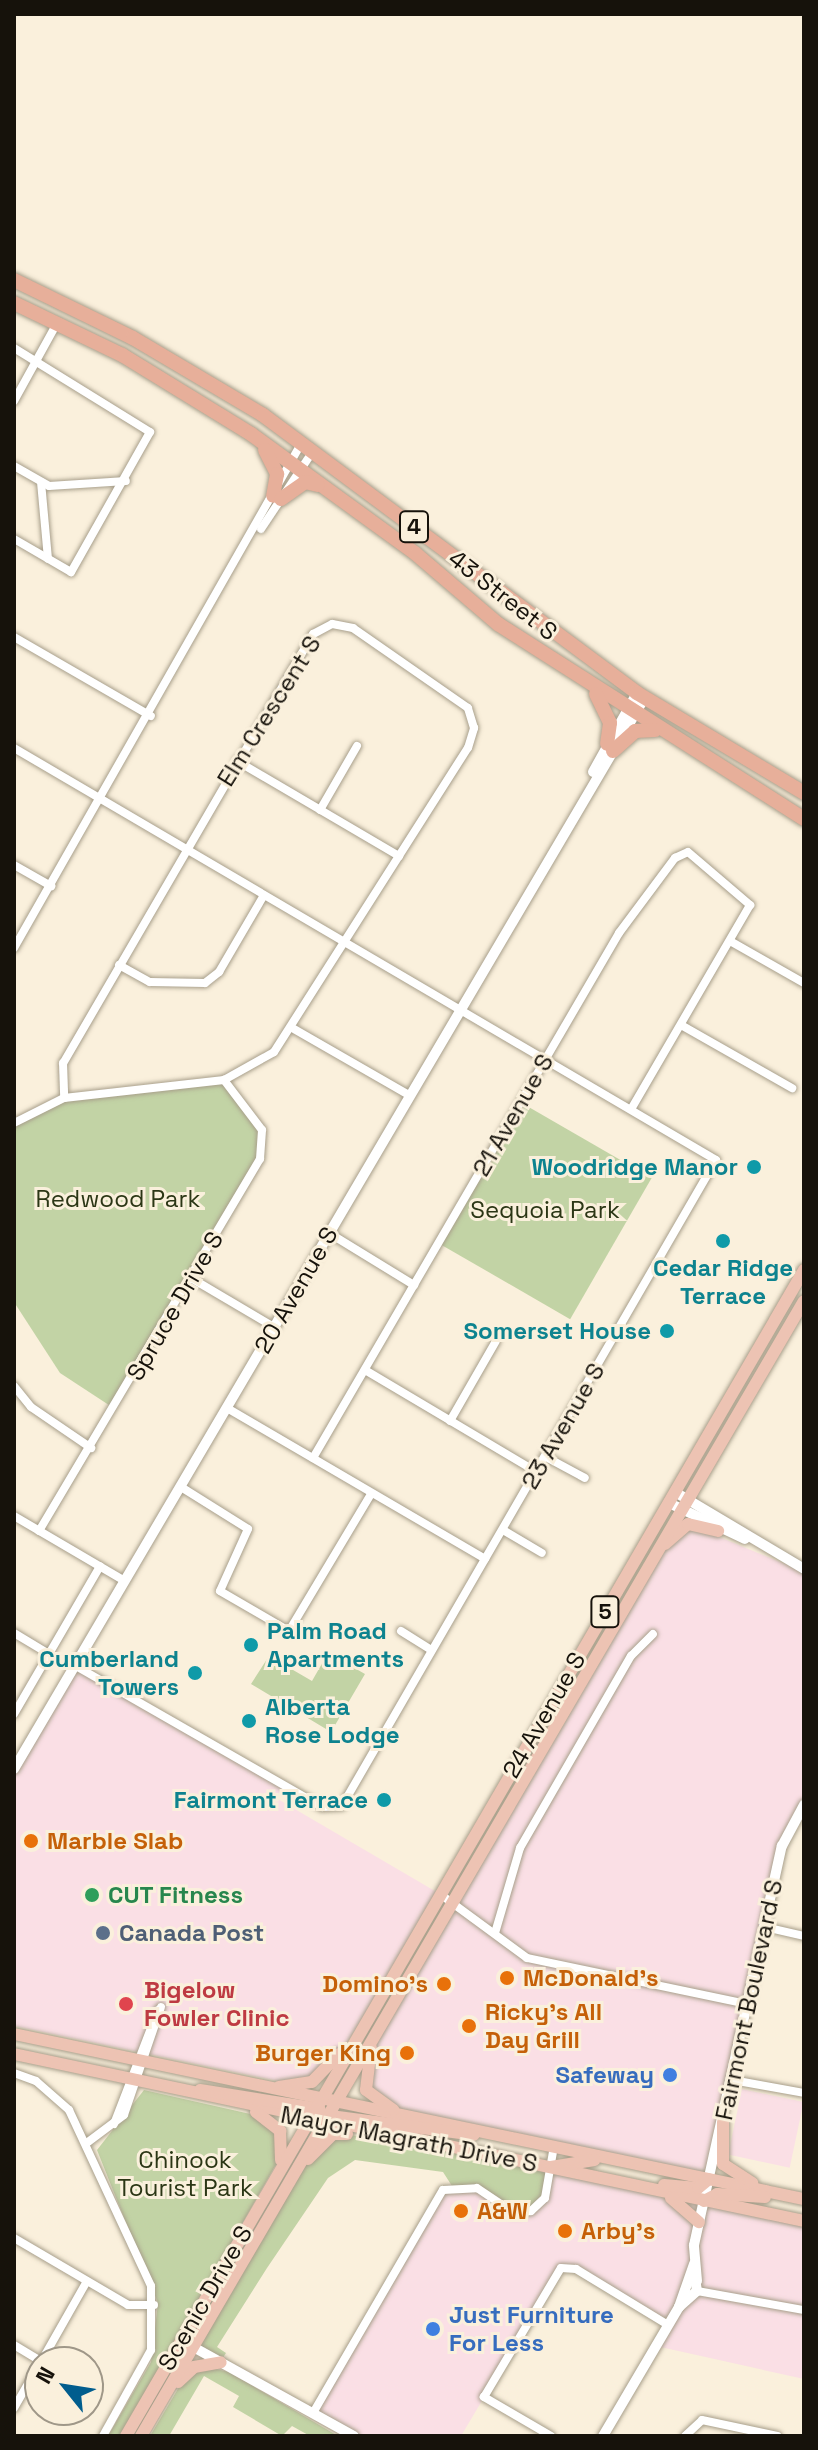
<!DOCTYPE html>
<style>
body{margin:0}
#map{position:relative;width:818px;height:2450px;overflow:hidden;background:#faf0dc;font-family:"Space Grotesk",sans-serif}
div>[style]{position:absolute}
.commercial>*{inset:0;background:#fadfe5;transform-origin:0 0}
.green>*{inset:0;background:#c2d3a5;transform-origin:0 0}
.roads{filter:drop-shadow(0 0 2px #a89f8b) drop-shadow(0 0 2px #a89f8b)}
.minor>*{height:8px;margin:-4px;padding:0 4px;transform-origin:4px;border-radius:4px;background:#fff}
.tertiary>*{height:10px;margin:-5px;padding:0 5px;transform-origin:5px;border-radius:5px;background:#fff}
.primary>*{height:12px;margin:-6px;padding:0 6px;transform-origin:6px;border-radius:6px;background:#edc3b3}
.trunk>*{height:14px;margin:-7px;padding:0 7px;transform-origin:7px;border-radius:7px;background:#e7af9a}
.dots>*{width:22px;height:22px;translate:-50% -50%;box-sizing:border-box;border:4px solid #faf0dc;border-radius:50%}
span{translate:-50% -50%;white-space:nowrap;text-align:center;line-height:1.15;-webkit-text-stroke:6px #faf0dc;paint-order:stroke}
.shield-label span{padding:2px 6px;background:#faf0dc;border:2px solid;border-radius:6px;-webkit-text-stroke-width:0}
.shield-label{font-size:22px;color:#16120b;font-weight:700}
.street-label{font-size:24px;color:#16120b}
.culture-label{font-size:24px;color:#0d838f;font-weight:700}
.right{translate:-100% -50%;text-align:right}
.left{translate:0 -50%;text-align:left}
.park-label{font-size:24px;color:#2b3615}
.food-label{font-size:24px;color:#c56008;font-weight:700}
.leisure-label{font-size:24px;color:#27864d;font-weight:700}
.service-label{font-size:24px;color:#4e5e75;font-weight:700}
.health-label{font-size:24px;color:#be3a42;font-weight:700}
.shop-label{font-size:24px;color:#366cbe;font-weight:700}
.frame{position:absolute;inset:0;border:16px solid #16120b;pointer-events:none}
.north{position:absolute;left:24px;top:2346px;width:80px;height:80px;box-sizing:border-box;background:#faf0dc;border:2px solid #9f9788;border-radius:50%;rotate:300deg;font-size:22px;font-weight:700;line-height:32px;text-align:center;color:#16120b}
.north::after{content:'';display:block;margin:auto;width:28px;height:36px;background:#015d8e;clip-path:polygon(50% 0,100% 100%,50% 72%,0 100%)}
</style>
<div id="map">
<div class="commercial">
<i style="clip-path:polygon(688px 1524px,804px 1572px,804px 1805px,783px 1840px,709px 2179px,423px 2121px,377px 2101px,364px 2080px,374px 2036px,649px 1561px)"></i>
<i style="clip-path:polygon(74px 1665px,284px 1785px,276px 1798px,440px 1894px,343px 2049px,302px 2086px,14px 2026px,14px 1769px)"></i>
<i style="left:742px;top:2089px;width:63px;height:67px;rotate:12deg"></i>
<i style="clip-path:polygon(551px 2167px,804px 2221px,804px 2379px,656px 2346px,668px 2325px,576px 2269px,561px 2268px,461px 2436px,354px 2436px,313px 2413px,440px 2194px)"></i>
</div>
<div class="green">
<i style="clip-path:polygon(224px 1080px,257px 1123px,264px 1150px,115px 1409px,60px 1373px,14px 1302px,14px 1123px,64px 1098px)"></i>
<i style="left:520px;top:1102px;width:152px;height:163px;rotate:30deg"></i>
<i style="clip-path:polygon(328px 1653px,365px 1674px,331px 1732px,251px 1684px,269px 1656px,312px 1681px)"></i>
<i style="clip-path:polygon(144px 2090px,259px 2116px,274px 2126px,279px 2159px,121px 2436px,108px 2436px,151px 2362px,158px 2303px,97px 2150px)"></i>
<i style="clip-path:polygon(338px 2133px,551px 2167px,539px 2206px,514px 2213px,494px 2195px,452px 2186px,443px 2172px,355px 2160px,328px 2178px,267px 2268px,217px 2347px,226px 2353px,220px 2362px,192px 2346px,302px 2167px)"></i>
<i style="clip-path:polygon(207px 2367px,229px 2372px,338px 2436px,310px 2436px,292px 2426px,282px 2436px,233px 2407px,239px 2396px,204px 2376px,169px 2436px,150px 2436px,185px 2377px)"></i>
</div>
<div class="roads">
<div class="minor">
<i style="left:14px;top:348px;width:160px;rotate:31.7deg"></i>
<i style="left:150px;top:432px;width:161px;rotate:119.4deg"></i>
<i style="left:71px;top:572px;width:66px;rotate:-149.9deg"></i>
<i style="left:14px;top:401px;width:89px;rotate:-61.1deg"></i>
<i style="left:14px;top:466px;width:40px;rotate:29.7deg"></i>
<i style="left:49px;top:486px;width:77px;rotate:-3.7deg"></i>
<i style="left:41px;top:482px;width:77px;rotate:84.8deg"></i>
<i style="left:261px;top:529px;width:94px;rotate:-56.3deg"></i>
<i style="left:14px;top:637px;width:158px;rotate:30deg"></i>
<i style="left:14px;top:748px;width:814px;rotate:30.41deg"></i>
<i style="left:716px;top:1160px;width:746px;rotate:120.07deg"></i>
<i style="left:342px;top:1806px;width:20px;rotate:177deg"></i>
<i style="left:322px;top:1807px;width:286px;rotate:-150.2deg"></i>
<i style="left:237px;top:761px;width:188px;rotate:30.4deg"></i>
<i style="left:320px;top:810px;width:74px;rotate:-60deg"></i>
<i style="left:14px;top:865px;width:43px;rotate:29.6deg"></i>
<i style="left:730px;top:941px;width:85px;rotate:29.6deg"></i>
<i style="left:14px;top:948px;width:582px;rotate:-60.35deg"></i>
<i style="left:119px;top:965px;width:35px;rotate:29deg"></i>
<i style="left:150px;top:982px;width:55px;rotate:1deg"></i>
<i style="left:205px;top:983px;width:18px;rotate:-38deg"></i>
<i style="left:219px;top:972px;width:89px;rotate:-59.7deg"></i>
<i style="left:681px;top:1025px;width:128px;rotate:29.6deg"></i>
<i style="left:294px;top:1029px;width:133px;rotate:29.9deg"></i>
<i style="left:14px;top:1123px;width:56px;rotate:-26.6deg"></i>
<i style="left:64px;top:1098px;width:161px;rotate:-6.4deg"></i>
<i style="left:224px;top:1080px;width:57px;rotate:-29.2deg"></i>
<i style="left:274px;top:1052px;width:361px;rotate:-57.5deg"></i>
<i style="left:468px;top:748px;width:21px;rotate:-73deg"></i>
<i style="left:474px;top:728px;width:21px;rotate:-107deg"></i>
<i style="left:468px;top:708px;width:140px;rotate:-145.2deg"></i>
<i style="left:353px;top:628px;width:21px;rotate:-169deg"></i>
<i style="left:332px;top:624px;width:21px;rotate:152deg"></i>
<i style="left:313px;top:634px;width:497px;rotate:120.2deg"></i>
<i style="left:63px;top:1063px;width:35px;rotate:88deg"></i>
<i style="left:329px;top:1233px;width:100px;rotate:31.5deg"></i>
<i style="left:191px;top:1278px;width:96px;rotate:30.6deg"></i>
<i style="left:365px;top:1370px;width:200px;rotate:30.7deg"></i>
<i style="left:14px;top:1386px;width:27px;rotate:51deg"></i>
<i style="left:31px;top:1407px;width:73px;rotate:34.3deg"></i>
<i style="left:227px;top:1408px;width:299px;rotate:30.3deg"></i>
<i style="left:450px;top:1421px;width:92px;rotate:-60.1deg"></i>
<i style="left:546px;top:1457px;width:44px;rotate:28.3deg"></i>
<i style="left:313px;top:1458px;width:608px;rotate:-59.76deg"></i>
<i style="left:619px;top:933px;width:94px;rotate:-53.3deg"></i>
<i style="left:675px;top:858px;width:14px;rotate:-25deg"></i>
<i style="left:688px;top:852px;width:82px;rotate:40.5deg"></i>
<i style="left:750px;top:905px;width:235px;rotate:120.2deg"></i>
<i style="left:181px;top:1487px;width:79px;rotate:32.1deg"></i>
<i style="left:248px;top:1529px;width:68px;rotate:114.3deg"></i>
<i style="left:220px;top:1591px;width:80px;rotate:30.1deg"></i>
<i style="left:289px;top:1631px;width:160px;rotate:-59.1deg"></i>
<i style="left:14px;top:1516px;width:126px;rotate:30.4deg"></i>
<i style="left:503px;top:1530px;width:45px;rotate:30.5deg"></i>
<i style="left:39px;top:1531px;width:433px;rotate:-59.3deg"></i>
<i style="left:260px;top:1159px;width:29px;rotate:-86deg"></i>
<i style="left:262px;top:1130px;width:63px;rotate:-127.2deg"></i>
<i style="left:401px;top:1631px;width:36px;rotate:32deg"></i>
<i style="left:14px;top:1633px;width:41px;rotate:31deg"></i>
<i style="left:14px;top:1714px;width:171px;rotate:-59.8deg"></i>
<i style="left:440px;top:1894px;width:108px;rotate:36.3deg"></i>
<i style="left:527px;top:1958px;width:225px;rotate:11.8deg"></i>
<i style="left:765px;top:1927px;width:40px;rotate:13deg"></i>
<i style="left:495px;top:1933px;width:89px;rotate:-73.6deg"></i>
<i style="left:520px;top:1848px;width:222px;rotate:-60deg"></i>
<i style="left:631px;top:1656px;width:31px;rotate:-45deg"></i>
<i style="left:14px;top:2073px;width:23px;rotate:20deg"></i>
<i style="left:36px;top:2081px;width:44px;rotate:41.3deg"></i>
<i style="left:69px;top:2110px;width:194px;rotate:65deg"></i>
<i style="left:151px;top:2286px;width:64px;rotate:90deg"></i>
<i style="left:151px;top:2350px;width:98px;rotate:119.2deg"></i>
<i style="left:732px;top:2080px;width:73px;rotate:10.2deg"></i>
<i style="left:114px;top:2124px;width:122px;rotate:-68.9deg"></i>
<i style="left:88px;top:2142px;width:45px;rotate:-36.9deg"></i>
<i style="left:124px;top:2115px;width:114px;rotate:-71.1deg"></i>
<i style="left:14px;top:2238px;width:132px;rotate:30.4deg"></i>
<i style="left:128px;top:2305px;width:26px"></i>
<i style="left:697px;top:2291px;width:109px;rotate:10.1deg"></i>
<i style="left:14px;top:2345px;width:31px;rotate:31deg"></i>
<i style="left:41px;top:2362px;width:93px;rotate:-60.4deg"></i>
<i style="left:14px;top:2408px;width:52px;rotate:-60deg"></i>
<i style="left:313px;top:2413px;width:258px;rotate:-59.8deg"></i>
<i style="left:443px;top:2190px;width:34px;rotate:-3deg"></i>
<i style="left:477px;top:2188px;width:45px;rotate:34deg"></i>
<i style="left:514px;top:2213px;width:17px;rotate:-7deg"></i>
<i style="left:531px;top:2211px;width:19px;rotate:-43deg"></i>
<i style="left:545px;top:2198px;width:53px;rotate:-80.2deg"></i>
<i style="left:551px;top:2436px;width:78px;rotate:-149.8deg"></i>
<i style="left:484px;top:2397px;width:150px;rotate:-59.2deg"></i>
<i style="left:561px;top:2268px;width:15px;rotate:4deg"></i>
<i style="left:576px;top:2269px;width:108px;rotate:31.3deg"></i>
<i style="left:685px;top:2436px;width:23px;rotate:-43deg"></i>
<i style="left:702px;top:2420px;width:77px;rotate:12deg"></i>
</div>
<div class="tertiary">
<i style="left:593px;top:772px;width:90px;rotate:-60.9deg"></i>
<i style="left:675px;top:1492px;width:150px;rotate:30.8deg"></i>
<i style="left:669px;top:1503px;width:84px;rotate:25.3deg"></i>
<i style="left:14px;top:1769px;width:1244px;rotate:-59.52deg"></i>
<i style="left:697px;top:2281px;width:36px;rotate:-95deg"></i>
<i style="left:694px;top:2245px;width:409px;rotate:-77.6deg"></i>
<i style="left:782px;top:1846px;width:47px;rotate:-61.8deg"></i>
<i style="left:679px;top:2307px;width:24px;rotate:-42deg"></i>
<i style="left:697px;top:2291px;width:12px;rotate:-99deg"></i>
<i style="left:186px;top:2343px;width:192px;rotate:29deg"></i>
<i style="left:603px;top:2436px;width:150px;rotate:-59.5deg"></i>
<i style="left:679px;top:2307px;width:46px;rotate:-70.8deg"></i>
</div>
<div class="primary">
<i style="left:665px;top:1544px;width:30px;rotate:-41deg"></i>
<i style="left:688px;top:1524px;width:31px;rotate:13deg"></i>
<i style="left:14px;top:2034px;width:807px;rotate:11.8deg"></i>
<i style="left:371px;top:2048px;width:42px;rotate:96.8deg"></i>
<i style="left:366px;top:2090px;width:34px;rotate:36deg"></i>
<i style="left:14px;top:2054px;width:807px;rotate:11.94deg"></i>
<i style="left:279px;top:2087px;width:33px;rotate:-9deg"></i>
<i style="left:312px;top:2082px;width:39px;rotate:-46deg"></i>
<i style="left:200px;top:2090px;width:121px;rotate:9deg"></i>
<i style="left:256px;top:2112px;width:31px;rotate:38deg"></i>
<i style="left:280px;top:2131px;width:29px;rotate:88deg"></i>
<i style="left:323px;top:2115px;width:152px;rotate:7.5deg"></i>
<i style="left:723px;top:2122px;width:42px;rotate:90deg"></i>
<i style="left:723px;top:2164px;width:35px;rotate:33deg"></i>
<i style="left:308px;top:2159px;width:35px;rotate:-45deg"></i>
<i style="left:333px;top:2134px;width:14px"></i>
<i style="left:551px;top:2167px;width:44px;rotate:-9.2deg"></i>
<i style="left:664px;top:2185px;width:34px;rotate:5deg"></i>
<i style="left:698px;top:2188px;width:14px;rotate:-39deg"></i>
<i style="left:671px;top:2198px;width:37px;rotate:41deg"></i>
<i style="left:704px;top:2201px;width:15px;rotate:-28deg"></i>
<i style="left:717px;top:2194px;width:48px;rotate:3.6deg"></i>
<i style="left:178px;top:2382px;width:22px;rotate:-43deg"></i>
<i style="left:194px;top:2367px;width:27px;rotate:-10deg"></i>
<i style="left:126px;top:2436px;width:1349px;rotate:-59.82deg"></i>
<i style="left:141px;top:2436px;width:1314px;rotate:-59.71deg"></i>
</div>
<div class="trunk">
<i style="left:14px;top:280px;width:132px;rotate:26deg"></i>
<i style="left:133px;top:338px;width:151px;rotate:30.6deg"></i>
<i style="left:263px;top:415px;width:466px;rotate:36.6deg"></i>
<i style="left:637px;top:693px;width:195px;rotate:30.9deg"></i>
<i style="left:14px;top:303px;width:120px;rotate:25.7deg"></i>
<i style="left:122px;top:355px;width:151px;rotate:31.5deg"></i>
<i style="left:251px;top:434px;width:204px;rotate:36deg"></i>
<i style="left:416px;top:554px;width:108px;rotate:40.5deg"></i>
<i style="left:498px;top:624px;width:363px;rotate:32.5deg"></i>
<i style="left:265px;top:450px;width:27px;rotate:63deg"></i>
<i style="left:277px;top:474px;width:22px;rotate:100deg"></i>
<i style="left:281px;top:499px;width:29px;rotate:-35deg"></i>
<i style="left:305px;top:482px;width:13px;rotate:13deg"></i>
<i style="left:596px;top:694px;width:32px;rotate:64deg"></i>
<i style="left:610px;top:723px;width:21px;rotate:98deg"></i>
<i style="left:613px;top:751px;width:30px;rotate:-42deg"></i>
<i style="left:635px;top:731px;width:20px;rotate:-3deg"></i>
</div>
</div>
<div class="dots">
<i style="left:754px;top:1167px;background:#0f9aa8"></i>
<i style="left:723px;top:1241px;background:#0f9aa8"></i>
<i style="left:667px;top:1331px;background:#0f9aa8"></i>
<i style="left:251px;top:1645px;background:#0f9aa8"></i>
<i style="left:195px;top:1673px;background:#0f9aa8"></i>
<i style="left:249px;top:1721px;background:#0f9aa8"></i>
<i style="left:384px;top:1800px;background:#0f9aa8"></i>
<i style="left:31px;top:1841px;background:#e8710a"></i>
<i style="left:92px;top:1895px;background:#2e9e5b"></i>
<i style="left:103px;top:1933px;background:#5c6f8a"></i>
<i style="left:507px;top:1978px;background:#e8710a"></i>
<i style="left:444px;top:1984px;background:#e8710a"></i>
<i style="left:126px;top:2004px;background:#e0444e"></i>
<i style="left:469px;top:2026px;background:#e8710a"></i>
<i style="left:407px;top:2053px;background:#e8710a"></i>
<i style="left:670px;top:2075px;background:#3f7fe0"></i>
<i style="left:461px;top:2211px;background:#e8710a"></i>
<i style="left:565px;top:2231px;background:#e8710a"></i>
<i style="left:433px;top:2329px;background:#3f7fe0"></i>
</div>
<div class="shield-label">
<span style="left:414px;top:527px">4</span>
<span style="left:605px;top:1612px">5</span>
</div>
<div class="street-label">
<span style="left:503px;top:595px;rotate:38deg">43 Street S</span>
<span style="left:269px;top:711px;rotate:-58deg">Elm Crescent S</span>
<span style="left:513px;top:1115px;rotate:-60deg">21 Avenue S</span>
<span style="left:296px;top:1290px;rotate:-60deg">20 Avenue S</span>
<span style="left:175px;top:1306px;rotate:-60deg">Spruce Drive S</span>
<span style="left:563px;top:1426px;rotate:-60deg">23 Avenue S</span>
<span style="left:544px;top:1715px;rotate:-60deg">24 Avenue S</span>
<span style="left:749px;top:2000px;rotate:-78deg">Fairmont Boulevard S</span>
<span style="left:409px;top:2139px;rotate:11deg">Mayor Magrath Drive S</span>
<span style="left:205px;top:2298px;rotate:-60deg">Scenic Drive S</span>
</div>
<div class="culture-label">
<span class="right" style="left:738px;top:1167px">Woodridge Manor</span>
<span style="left:723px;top:1282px">Cedar Ridge<br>Terrace</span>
<span class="right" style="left:651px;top:1331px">Somerset House</span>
<span class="left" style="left:267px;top:1645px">Palm Road<br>Apartments</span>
<span class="right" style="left:179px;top:1673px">Cumberland<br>Towers</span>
<span class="left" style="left:265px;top:1721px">Alberta<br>Rose Lodge</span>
<span class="right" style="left:368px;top:1800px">Fairmont Terrace</span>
</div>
<div class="park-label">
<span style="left:118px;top:1199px">Redwood Park</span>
<span style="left:545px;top:1210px">Sequoia Park</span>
<span style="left:185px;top:2174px">Chinook<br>Tourist Park</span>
</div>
<div class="food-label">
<span class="left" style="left:47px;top:1841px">Marble Slab</span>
<span class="left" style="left:523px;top:1978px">McDonald's</span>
<span class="right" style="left:428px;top:1984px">Domino's</span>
<span class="left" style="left:485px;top:2026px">Ricky's All<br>Day Grill</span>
<span class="right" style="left:391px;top:2053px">Burger King</span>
<span class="left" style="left:477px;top:2211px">A&amp;W</span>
<span class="left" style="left:581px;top:2231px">Arby's</span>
</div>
<div class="leisure-label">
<span class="left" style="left:108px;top:1895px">CUT Fitness</span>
</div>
<div class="service-label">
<span class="left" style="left:119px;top:1933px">Canada Post</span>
</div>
<div class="health-label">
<span class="left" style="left:144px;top:2004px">Bigelow<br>Fowler Clinic</span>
</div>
<div class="shop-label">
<span class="right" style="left:654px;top:2075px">Safeway</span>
<span class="left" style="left:449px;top:2329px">Just Furniture<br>For Less</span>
</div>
<div class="frame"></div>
<div class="north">N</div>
</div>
